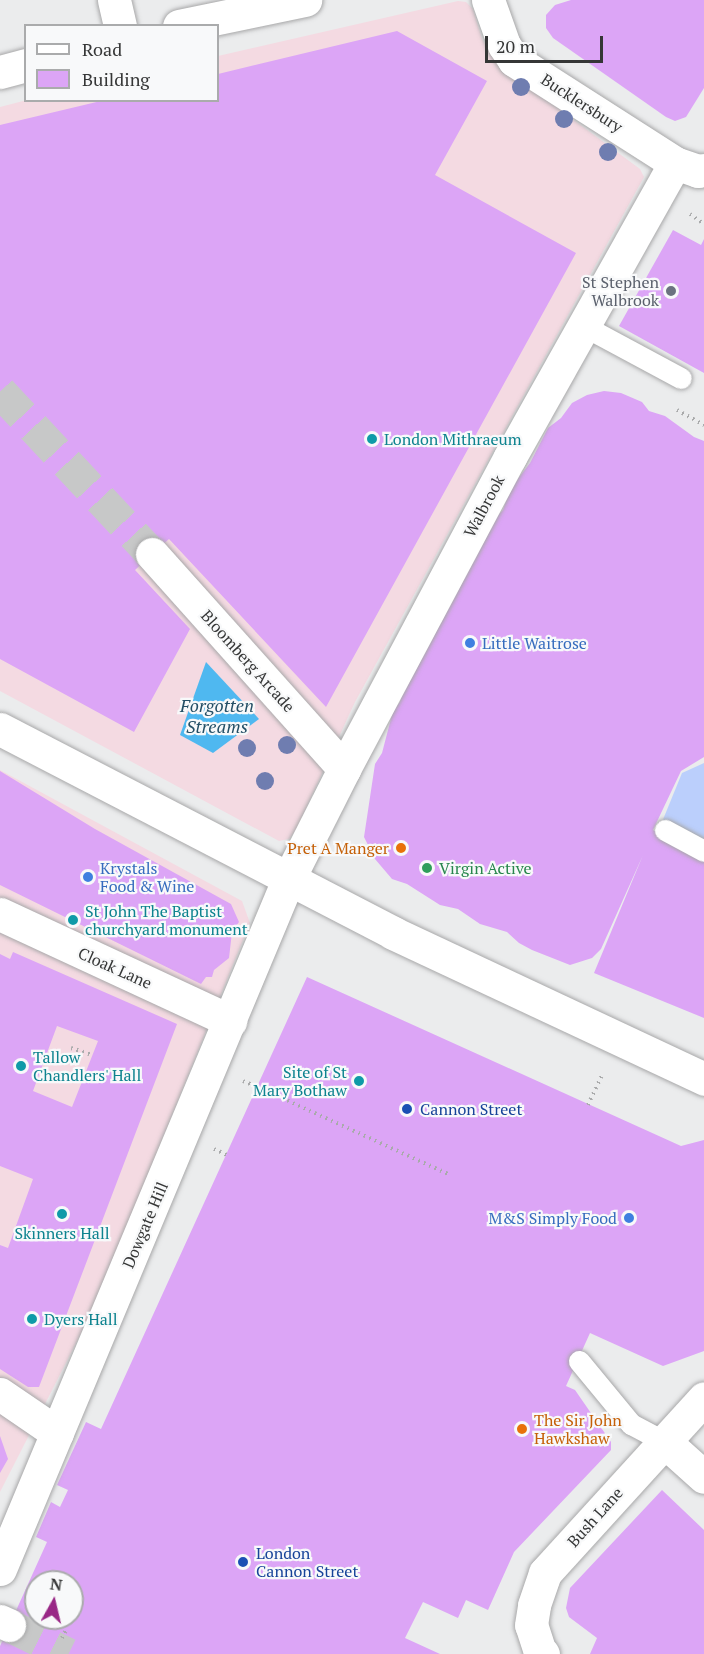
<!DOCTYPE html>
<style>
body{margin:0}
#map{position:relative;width:704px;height:1654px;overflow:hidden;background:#ebeced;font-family:"PT Serif",serif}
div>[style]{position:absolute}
.commercial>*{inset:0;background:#f4dae2}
.green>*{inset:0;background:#bbcffc}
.water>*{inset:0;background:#4fb8f0}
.building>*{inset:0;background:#dca5f6}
.street-tunnel>*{height:33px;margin-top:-16.5px;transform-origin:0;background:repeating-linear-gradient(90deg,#c7c8c8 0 33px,transparent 0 49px)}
.primary-tunnel>*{height:33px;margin-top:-16.5px;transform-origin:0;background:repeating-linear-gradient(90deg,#c7c8c8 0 33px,transparent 0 49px)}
.path>*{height:4px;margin-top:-2px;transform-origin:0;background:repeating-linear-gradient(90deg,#a9aaab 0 1.5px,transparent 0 6px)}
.roads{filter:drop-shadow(0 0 2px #a8a8a9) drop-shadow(0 0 2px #a8a8a9)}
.lane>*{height:21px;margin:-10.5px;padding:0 10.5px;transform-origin:10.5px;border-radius:10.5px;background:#fff}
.street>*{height:33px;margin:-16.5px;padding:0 16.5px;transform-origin:16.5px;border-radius:16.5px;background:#fff}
.secondary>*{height:33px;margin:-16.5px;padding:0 16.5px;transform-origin:16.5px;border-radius:16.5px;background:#fff}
.primary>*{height:33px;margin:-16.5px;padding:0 16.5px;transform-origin:16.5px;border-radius:16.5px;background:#fff}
.trees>*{width:18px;height:18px;margin:-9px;border-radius:50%;background:#6f7db0}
.dots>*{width:16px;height:16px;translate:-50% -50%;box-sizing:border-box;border:3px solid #f8f9fa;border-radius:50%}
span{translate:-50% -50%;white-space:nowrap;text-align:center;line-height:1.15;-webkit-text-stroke:4.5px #f8f9fa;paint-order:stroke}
.street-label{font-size:16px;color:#353636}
.worship-label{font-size:16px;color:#5b616d}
.right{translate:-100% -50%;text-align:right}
.culture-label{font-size:16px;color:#0d838f}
.left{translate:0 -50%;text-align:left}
.shop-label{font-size:16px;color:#366cbe}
.food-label{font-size:16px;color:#c56008}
.leisure-label{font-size:16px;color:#27864d}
.transit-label{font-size:16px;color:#164399}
.water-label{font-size:18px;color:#244f66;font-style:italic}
.legend{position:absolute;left:24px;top:24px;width:195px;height:78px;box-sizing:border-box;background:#f8f9fa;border:2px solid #aaabac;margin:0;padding:8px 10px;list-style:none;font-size:18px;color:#353636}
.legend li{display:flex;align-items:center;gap:12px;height:30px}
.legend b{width:30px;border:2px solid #aaabac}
.north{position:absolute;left:24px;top:1570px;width:60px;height:60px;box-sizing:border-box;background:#f8f9fa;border:2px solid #aaabac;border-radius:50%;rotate:8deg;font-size:16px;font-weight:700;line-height:24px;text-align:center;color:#353636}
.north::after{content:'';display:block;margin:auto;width:21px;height:27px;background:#992886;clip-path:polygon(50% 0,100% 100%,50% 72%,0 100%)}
.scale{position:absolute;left:485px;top:36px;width:118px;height:27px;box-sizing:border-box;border:3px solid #353636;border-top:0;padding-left:8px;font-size:18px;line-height:21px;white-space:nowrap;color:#353636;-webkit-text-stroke:4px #f8f9fa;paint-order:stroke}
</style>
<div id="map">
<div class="commercial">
<i style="clip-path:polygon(458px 1px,466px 2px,473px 9px,482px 39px,493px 56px,513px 75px,640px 169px,644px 177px,355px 702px,296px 830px,289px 839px,279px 841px,0 691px,0 107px,27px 100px,218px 100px,218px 56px)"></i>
<i style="clip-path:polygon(0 770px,242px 901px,250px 923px,93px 1310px,0 1492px)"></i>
</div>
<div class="green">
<i style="clip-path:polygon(704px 763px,704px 844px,662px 822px,682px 773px)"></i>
</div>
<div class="water">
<i style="clip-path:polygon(206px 662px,259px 719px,213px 753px,180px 735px)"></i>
</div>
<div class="building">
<i style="clip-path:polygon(571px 0,704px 0,704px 88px,686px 117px,675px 121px,666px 117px,553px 38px,546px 28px,546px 15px,555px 5px)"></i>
<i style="clip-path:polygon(397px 31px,487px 81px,435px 175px,576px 253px,326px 707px,169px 539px,135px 570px,190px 629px,134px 732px,0 659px,0 125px,105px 100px,218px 100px,218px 74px)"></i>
<i style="clip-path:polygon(673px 230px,701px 245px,704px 239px,704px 373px,619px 326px)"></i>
<i style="clip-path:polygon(604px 391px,621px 393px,642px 402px,649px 411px,665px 416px,694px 437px,704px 441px,704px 757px,681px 771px,653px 830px,704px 858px,704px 1018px,594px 973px,643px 855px,601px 949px,592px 958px,570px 965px,532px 950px,519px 943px,507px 932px,480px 924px,458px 909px,440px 905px,407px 884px,392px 879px,375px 859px,364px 837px,375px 764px,382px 753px,393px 711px,400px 702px,405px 679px,492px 521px,503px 510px,510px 489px,530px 463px,548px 428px,561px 418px,572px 403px,587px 395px)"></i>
<i style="clip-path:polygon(0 771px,95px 829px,231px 904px,239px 922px,232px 932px,229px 958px,214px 970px,212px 977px,206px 977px,201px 984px,0 885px)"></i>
<i style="clip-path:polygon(evenodd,13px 952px,177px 1024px,39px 1387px,28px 1387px,0 1369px,0 1245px,8px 1248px,33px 1179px,0 1166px,0 954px,10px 959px,13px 952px,57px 1026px,98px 1041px,72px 1107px,33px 1091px,57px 1026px)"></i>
<i style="clip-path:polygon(evenodd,307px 977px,681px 1146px,704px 1140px,704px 1351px,663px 1366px,590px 1333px,566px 1386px,575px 1390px,611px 1442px,611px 1450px,514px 1552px,488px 1610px,466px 1600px,458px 1618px,423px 1602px,405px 1638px,440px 1654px,0 1654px,0 1646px,47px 1542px,36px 1537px,51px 1502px,60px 1507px,68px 1490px,57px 1485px,86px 1422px,101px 1429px,307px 977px,36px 1582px,72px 1582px,72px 1618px,36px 1618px,36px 1582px)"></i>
<i style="clip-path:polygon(0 1436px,8px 1459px,0 1473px)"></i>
<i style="clip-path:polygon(662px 1490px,704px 1530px,704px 1654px,590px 1654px,597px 1638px,569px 1617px,566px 1608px,570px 1588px)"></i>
</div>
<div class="street-tunnel">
<i style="left:0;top:391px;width:223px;rotate:47deg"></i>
</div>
<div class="primary-tunnel">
<i style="left:9px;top:1625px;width:66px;rotate:26.2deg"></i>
</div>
<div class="path">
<i style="left:690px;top:214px;width:17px;rotate:36deg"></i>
<i style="left:677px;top:410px;width:31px;rotate:29deg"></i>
<i style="left:71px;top:1048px;width:23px;rotate:18deg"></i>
<i style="left:243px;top:1081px;width:15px;rotate:23deg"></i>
<i style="left:282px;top:1098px;width:183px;rotate:24.6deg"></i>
<i style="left:588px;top:1105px;width:35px;rotate:-65deg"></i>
<i style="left:214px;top:1149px;width:14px;rotate:25deg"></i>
<i style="left:75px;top:1611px;width:15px;rotate:-67deg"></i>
<i style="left:62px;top:1638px;width:11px;rotate:-63deg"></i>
</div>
<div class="roads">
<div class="lane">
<i style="left:582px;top:325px;width:112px;rotate:28.2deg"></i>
<i style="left:665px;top:830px;width:44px;rotate:28.3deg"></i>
<i style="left:579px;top:1361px;width:82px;rotate:50.5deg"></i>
<i style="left:631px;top:1424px;width:38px;rotate:28deg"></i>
</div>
<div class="street">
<i style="left:114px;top:0;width:27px;rotate:77deg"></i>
<i style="left:488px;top:0;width:48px;rotate:70.4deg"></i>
<i style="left:504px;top:45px;width:18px;rotate:56deg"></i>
<i style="left:514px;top:60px;width:191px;rotate:32.6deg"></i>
<i style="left:675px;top:163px;width:24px;rotate:19deg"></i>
<i style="left:698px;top:171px;width:6px;rotate:-9deg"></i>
<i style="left:179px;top:26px;width:129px;rotate:-11.7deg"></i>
<i style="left:0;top:72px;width:27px;rotate:-15deg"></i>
<i style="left:152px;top:554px;width:288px;rotate:48.2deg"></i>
<i style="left:0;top:914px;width:254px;rotate:24.9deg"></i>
<i style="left:0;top:1394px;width:69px;rotate:34.4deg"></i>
<i style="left:665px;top:1442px;width:52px;rotate:41.9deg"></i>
<i style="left:0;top:1569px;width:747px;rotate:-67.32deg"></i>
<i style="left:288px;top:880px;width:124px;rotate:-63.2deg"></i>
<i style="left:344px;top:769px;width:353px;rotate:-62deg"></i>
<i style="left:510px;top:457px;width:337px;rotate:-60.7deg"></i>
<i style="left:543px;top:1654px;width:4px;rotate:-146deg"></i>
<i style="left:540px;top:1652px;width:28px;rotate:-108deg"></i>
<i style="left:531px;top:1625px;width:20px;rotate:-81deg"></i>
<i style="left:534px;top:1605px;width:34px;rotate:-71deg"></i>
<i style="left:545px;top:1573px;width:236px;rotate:-47.7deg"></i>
</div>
<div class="secondary">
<i style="left:0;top:729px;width:443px;rotate:27.4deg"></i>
<i style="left:393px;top:933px;width:344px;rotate:25.1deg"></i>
</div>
<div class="primary">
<i style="left:0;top:1621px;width:10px;rotate:24deg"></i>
</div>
</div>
<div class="trees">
<i style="left:521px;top:87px"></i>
<i style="left:564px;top:119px"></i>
<i style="left:608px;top:152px"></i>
<i style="left:287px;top:745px"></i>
<i style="left:247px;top:748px"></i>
<i style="left:265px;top:781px"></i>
</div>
<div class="dots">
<i style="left:671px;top:291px;background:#6b7280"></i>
<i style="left:372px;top:439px;background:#0f9aa8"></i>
<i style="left:470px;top:643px;background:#3f7fe0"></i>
<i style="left:401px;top:848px;background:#e8710a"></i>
<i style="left:427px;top:868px;background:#2e9e5b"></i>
<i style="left:88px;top:877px;background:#3f7fe0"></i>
<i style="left:73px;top:920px;background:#0f9aa8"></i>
<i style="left:21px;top:1066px;background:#0f9aa8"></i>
<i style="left:359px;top:1081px;background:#0f9aa8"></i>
<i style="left:407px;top:1109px;background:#1a4fb4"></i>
<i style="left:62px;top:1214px;background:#0f9aa8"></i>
<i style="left:629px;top:1218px;background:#3f7fe0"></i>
<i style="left:32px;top:1319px;background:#0f9aa8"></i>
<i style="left:522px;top:1429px;background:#e8710a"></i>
<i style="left:243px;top:1562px;background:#1a4fb4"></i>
</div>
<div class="street-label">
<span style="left:582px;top:103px;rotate:33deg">Bucklersbury</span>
<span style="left:484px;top:506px;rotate:-62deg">Walbrook</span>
<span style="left:248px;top:661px;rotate:48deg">Bloomberg Arcade</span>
<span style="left:115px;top:968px;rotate:24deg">Cloak Lane</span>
<span style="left:145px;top:1225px;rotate:-67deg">Dowgate Hill</span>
<span style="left:595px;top:1517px;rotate:-48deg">Bush Lane</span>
</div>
<div class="worship-label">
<span class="right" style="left:659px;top:291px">St Stephen<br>Walbrook</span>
</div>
<div class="culture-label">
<span class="left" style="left:384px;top:439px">London Mithraeum</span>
<span class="left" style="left:85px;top:920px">St John The Baptist<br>churchyard monument</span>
<span class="left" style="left:33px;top:1066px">Tallow<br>Chandlers' Hall</span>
<span class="right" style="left:347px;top:1081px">Site of St<br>Mary Bothaw</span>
<span style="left:62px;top:1233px">Skinners Hall</span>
<span class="left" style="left:44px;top:1319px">Dyers Hall</span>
</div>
<div class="shop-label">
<span class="left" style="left:482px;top:643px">Little Waitrose</span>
<span class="left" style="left:100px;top:877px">Krystals<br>Food &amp; Wine</span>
<span class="right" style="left:617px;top:1218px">M&amp;S Simply Food</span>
</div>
<div class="food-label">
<span class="right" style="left:389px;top:848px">Pret A Manger</span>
<span class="left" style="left:534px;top:1429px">The Sir John<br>Hawkshaw</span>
</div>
<div class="leisure-label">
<span class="left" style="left:439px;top:868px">Virgin Active</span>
</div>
<div class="transit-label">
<span class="left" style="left:420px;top:1109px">Cannon Street</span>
<span class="left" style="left:256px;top:1562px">London<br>Cannon Street</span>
</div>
<div class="water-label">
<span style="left:217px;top:716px">Forgotten<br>Streams</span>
</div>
<ul class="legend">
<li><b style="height:8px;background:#fff"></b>Road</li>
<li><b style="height:16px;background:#dca5f6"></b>Building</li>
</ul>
<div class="north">N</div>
<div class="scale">20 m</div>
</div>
